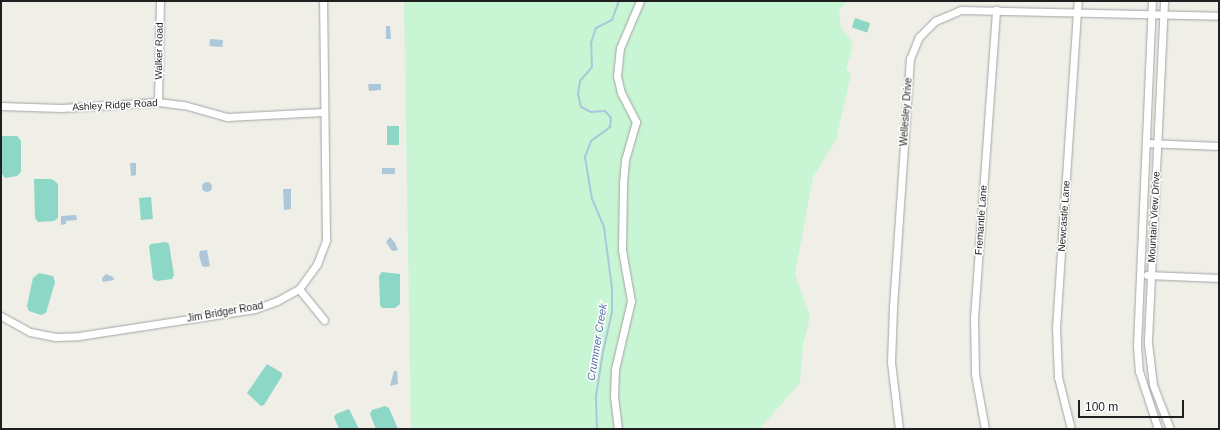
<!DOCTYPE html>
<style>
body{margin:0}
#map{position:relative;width:1220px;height:430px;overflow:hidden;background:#efeee7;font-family:Helvetica,sans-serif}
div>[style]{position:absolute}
.park>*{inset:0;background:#c8f5d3}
.pitch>*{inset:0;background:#8cd7c6;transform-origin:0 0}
.water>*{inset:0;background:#abc7d9;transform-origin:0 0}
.round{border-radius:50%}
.stream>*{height:2px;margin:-1px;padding:0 1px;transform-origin:1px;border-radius:1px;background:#abc7d9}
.roads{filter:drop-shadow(0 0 1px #a3a3a3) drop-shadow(0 0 1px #a3a3a3)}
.street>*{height:7px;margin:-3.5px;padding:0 3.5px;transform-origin:3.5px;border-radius:3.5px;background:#fff}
span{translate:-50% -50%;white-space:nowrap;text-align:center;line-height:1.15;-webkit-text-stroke:3px #fff;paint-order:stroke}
.street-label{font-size:10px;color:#1f1f1f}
.water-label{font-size:11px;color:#5470a7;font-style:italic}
.frame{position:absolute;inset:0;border:2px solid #1f1f1f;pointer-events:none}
.scale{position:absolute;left:1078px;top:400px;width:106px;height:18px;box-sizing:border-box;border:2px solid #1f1f1f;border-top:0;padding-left:5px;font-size:12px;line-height:14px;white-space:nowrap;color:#1f1f1f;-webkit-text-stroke:3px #fff;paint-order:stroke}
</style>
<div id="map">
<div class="park">
<i style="clip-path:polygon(404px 1px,847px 1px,839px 10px,841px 27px,853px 44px,846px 69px,851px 74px,836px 140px,813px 177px,795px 274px,810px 317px,803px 345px,800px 383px,762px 426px,762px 429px,411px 429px)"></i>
</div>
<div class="pitch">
<i style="left:855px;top:18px;width:16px;height:10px;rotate:18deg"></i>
<i style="left:387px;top:126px;width:12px;height:19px"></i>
<i style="clip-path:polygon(1px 136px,17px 136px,21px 141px,21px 172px,17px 176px,5px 178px,2px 174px)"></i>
<i style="clip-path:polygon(34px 179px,52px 179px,58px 184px,58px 218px,54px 221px,38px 222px,35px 218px)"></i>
<i style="left:151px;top:197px;width:22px;height:12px;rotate:85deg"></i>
<i style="clip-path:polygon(166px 242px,169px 244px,174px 275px,172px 279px,157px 281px,153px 279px,149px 246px,151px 244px)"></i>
<i style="clip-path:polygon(382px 272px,400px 274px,400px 304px,395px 308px,382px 308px,380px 305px,379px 276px)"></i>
<i style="clip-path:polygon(39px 273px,53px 276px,55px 282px,46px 313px,41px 315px,29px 311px,27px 306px,33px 278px)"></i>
<i style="clip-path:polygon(267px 364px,282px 373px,282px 376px,264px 405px,261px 406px,247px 393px)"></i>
<i style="clip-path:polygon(385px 406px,389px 408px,398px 429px,376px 429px,370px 414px,372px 410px)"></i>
<i style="clip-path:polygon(349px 409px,359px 429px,339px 429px,334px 417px,336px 414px)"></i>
</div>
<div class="water">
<i style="clip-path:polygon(386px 26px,390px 26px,391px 39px,386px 39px)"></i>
<i style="left:210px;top:39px;width:13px;height:7px;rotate:4deg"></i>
<i style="clip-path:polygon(368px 84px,381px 84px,381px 90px,369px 91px)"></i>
<i style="clip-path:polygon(130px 163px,136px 163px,136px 175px,131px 176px)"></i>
<i style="left:382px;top:168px;width:13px;height:6px"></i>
<i class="round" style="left:202px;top:182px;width:10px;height:10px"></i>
<i style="clip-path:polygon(283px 189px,291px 189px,291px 209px,284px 210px)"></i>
<i style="clip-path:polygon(76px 215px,77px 220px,66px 221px,66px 224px,61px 225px,61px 216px)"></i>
<i style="clip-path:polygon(390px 237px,395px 243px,398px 250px,392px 251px,386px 242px)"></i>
<i style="clip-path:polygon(207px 250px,210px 266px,205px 267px,202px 266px,199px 255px,200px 251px)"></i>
<i style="clip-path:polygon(106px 274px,113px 277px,114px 280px,103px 282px,102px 278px)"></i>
<i style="clip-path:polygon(394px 371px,397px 371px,398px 384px,390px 386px)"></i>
</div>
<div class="stream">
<i style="left:597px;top:429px;width:33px;rotate:-92deg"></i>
<i style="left:596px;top:396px;width:45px;rotate:-81deg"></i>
<i style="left:603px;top:352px;width:41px;rotate:-77.3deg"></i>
<i style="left:612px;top:312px;width:24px;rotate:-90deg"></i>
<i style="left:612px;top:288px;width:62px;rotate:-97.5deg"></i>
<i style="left:604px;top:227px;width:30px;rotate:-113deg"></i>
<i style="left:592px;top:199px;width:43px;rotate:-99.5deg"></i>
<i style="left:585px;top:157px;width:17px;rotate:-69deg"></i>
<i style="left:591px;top:141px;width:24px;rotate:-36deg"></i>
<i style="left:610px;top:127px;width:9px;rotate:-84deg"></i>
<i style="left:611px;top:118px;width:9px;rotate:-131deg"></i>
<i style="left:605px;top:111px;width:14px;rotate:176deg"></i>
<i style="left:591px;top:112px;width:11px;rotate:-153deg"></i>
<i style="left:581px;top:107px;width:13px;rotate:-103deg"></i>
<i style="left:578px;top:94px;width:13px;rotate:-81deg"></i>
<i style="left:580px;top:81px;width:18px;rotate:-49deg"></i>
<i style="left:592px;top:67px;width:24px;rotate:-92deg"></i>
<i style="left:591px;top:43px;width:16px;rotate:-72deg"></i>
<i style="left:596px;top:28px;width:18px;rotate:-27deg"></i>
<i style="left:612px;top:20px;width:20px;rotate:-70deg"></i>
</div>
<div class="roads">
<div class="street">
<i style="left:1152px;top:1px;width:344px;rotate:92.5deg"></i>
<i style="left:1137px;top:345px;width:26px;rotate:86deg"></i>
<i style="left:1139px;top:371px;width:61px;rotate:71.9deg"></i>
<i style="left:1164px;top:1px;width:342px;rotate:92.7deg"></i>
<i style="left:1148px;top:343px;width:42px;rotate:83.2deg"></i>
<i style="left:1153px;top:385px;width:47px;rotate:68.9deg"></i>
<i style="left:158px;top:102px;width:101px;rotate:-88.9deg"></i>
<i style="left:1px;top:106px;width:60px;rotate:1.9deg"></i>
<i style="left:61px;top:108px;width:97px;rotate:-3.5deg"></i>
<i style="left:158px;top:102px;width:26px;rotate:7deg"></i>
<i style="left:184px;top:105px;width:45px;rotate:15.6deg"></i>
<i style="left:227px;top:117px;width:96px;rotate:-3deg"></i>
<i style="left:1146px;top:143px;width:73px;rotate:2.4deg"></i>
<i style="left:1147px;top:275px;width:72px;rotate:2.4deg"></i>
<i style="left:299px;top:289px;width:40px;rotate:51deg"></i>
<i style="left:1px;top:316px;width:33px;rotate:29deg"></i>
<i style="left:30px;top:332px;width:26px;rotate:11deg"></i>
<i style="left:56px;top:337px;width:23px;rotate:-2deg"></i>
<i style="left:79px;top:336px;width:178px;rotate:-8.7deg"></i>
<i style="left:255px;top:309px;width:23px;rotate:-20deg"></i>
<i style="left:277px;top:301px;width:25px;rotate:-29deg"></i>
<i style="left:299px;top:289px;width:31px;rotate:-54deg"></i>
<i style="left:317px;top:264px;width:26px;rotate:-69deg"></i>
<i style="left:326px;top:240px;width:239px;rotate:-90.7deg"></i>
<i style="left:618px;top:429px;width:32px;rotate:-97deg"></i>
<i style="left:614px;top:397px;width:28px;rotate:-88deg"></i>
<i style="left:615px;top:369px;width:70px;rotate:-76.8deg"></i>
<i style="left:631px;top:301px;width:52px;rotate:-100deg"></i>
<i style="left:622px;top:250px;width:67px;rotate:-89.1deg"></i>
<i style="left:623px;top:183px;width:23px;rotate:-85deg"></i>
<i style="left:625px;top:160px;width:40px;rotate:-74deg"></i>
<i style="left:636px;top:122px;width:33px;rotate:-117deg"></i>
<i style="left:621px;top:93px;width:17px;rotate:-103deg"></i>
<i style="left:617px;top:76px;width:28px;rotate:-84deg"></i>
<i style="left:620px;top:48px;width:51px;rotate:-66.9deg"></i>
<i style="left:899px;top:429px;width:67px;rotate:-96.8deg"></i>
<i style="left:891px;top:362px;width:55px;rotate:-87.9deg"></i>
<i style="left:893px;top:307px;width:249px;rotate:-86.1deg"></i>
<i style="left:910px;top:59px;width:24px;rotate:-68deg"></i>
<i style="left:919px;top:37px;width:23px;rotate:-45deg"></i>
<i style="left:935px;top:21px;width:28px;rotate:-23deg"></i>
<i style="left:961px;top:10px;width:258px;rotate:1.3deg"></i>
<i style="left:985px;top:429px;width:56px;rotate:-100.3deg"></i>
<i style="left:975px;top:374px;width:56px;rotate:-91deg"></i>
<i style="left:974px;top:318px;width:309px;rotate:-85.9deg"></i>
<i style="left:1071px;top:429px;width:54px;rotate:-104deg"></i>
<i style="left:1058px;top:377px;width:49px;rotate:-92.3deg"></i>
<i style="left:1056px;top:328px;width:328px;rotate:-86.2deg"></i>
</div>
</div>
<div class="street-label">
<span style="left:159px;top:51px;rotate:-89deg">Walker Road</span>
<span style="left:115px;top:105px;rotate:-3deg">Ashley Ridge Road</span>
<span style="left:906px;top:112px;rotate:-86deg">Wellesley Drive</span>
<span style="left:1064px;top:216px;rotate:-86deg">Newcastle Lane</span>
<span style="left:1154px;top:217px;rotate:-87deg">Mountain View Drive</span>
<span style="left:981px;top:220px;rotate:-86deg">Fremantle Lane</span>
<span style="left:225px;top:312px;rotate:-10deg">Jim Bridger Road</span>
</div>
<div class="water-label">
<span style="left:597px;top:342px;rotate:-81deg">Crummer Creek</span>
</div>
<div class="frame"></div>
<div class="scale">100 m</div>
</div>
